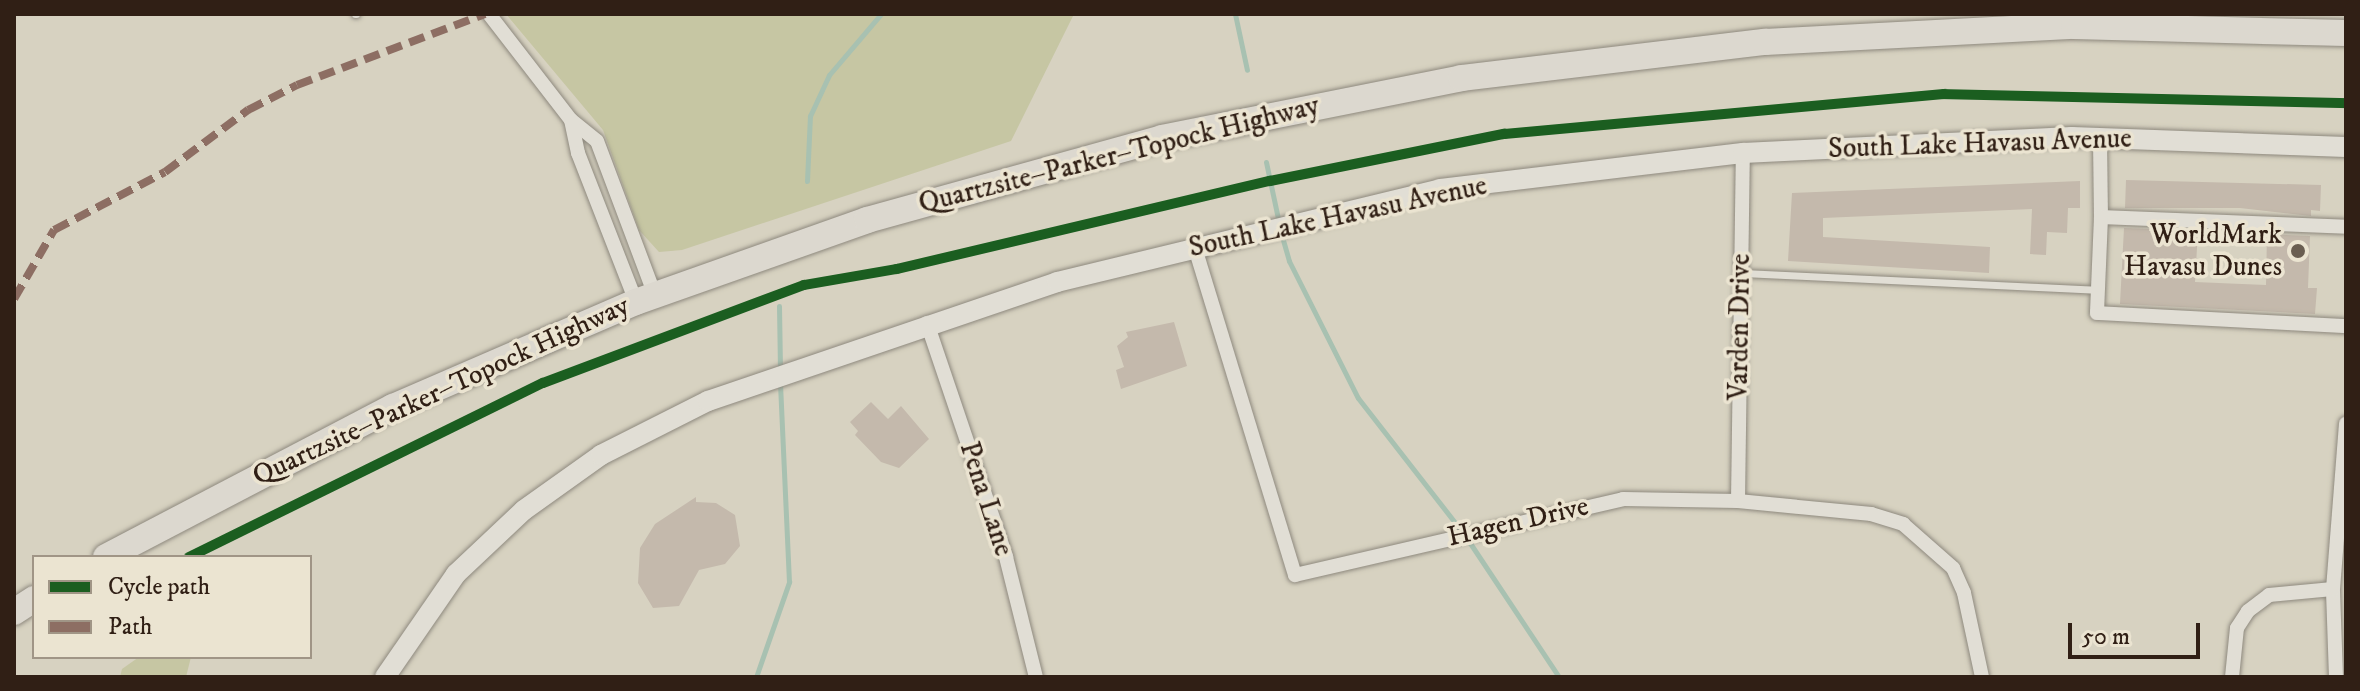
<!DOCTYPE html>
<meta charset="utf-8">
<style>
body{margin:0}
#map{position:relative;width:2360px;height:691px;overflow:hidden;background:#d7d2c1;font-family:"IM FELL DW Pica",serif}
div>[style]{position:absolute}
.green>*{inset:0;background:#c6c6a3}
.stream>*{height:5px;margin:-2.5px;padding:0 2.5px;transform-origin:2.5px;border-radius:2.5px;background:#a8c1b1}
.building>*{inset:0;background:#c4b9ac}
.roads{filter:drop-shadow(0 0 2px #8e897e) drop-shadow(0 0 2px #8e897e)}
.lane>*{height:7px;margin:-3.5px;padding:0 3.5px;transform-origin:3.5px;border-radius:3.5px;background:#e1ded5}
.street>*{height:14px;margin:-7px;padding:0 7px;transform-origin:7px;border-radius:7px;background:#e1ded5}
.secondary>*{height:20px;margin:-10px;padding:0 10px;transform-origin:10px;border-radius:10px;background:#e1ded5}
.highway>*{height:26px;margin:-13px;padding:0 13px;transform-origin:13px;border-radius:13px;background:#dcd8cf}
.quiet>*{height:8px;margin-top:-4px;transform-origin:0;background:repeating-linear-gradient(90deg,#8d6e63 0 16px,transparent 0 24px)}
.cycleway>*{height:10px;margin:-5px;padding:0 5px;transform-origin:5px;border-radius:5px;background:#1b5e20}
.dots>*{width:22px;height:22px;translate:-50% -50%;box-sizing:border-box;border:4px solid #ebe4d1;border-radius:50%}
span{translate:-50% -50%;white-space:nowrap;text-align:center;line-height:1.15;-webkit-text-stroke:7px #ebe4d1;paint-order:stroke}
.street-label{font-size:28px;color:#301f15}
.poi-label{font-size:28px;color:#301f15}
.right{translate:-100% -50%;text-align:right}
.frame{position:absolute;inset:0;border:16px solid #301f15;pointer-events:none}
.legend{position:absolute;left:32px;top:555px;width:280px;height:104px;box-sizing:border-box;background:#ebe4d1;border:2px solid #a09586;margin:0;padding:10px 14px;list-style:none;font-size:24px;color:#301f15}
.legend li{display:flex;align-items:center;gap:16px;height:40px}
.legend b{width:40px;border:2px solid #a09586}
.scale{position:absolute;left:2068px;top:623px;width:132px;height:36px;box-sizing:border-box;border:4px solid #301f15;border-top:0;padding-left:10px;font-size:24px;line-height:28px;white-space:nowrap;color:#301f15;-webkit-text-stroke:6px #ebe4d1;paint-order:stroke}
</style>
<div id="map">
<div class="green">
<i style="clip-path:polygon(506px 14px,1074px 14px,1011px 141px,682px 250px,659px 252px,639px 230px,603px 130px)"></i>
<i style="clip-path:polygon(139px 657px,191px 657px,186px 677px,120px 677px,122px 669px)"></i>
</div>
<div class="stream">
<i style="left:1235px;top:14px;width:57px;rotate:77.9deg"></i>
<i style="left:1266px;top:162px;width:62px;rotate:78deg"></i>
<i style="left:807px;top:181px;width:65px;rotate:-87.4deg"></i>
<i style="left:810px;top:116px;width:45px;rotate:-65.1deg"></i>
<i style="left:829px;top:75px;width:80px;rotate:-49.6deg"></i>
<i style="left:1281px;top:233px;width:29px;rotate:74deg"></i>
<i style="left:1289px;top:261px;width:153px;rotate:63.3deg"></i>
<i style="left:1358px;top:398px;width:172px;rotate:52.1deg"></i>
<i style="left:1464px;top:534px;width:172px;rotate:56.4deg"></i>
<i style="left:779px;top:306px;width:64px;rotate:89.1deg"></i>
<i style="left:756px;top:677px;width:101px;rotate:-70.8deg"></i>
<i style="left:789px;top:582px;width:202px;rotate:-92.6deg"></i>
</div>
<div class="building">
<i style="clip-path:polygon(2126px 180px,2321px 185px,2320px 211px,2311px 210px,2311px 216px,2240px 208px,2125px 208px)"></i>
<i style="clip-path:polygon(2080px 181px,2080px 208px,2068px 208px,2067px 233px,2047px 232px,2046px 255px,2030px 254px,2032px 209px,1823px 218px,1823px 237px,1990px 247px,1989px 273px,1788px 261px,1792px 193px)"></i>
<i style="clip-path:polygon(2124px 228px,2198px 231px,2195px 282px,2242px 284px,2266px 285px,2267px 234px,2310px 236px,2308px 288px,2317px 288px,2315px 314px,2120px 304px)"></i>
<i style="clip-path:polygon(1174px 322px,1187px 366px,1121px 389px,1116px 370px,1124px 367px,1117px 346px,1128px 337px,1126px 332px)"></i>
<i style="clip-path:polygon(871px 402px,888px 419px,901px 406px,929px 439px,899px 468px,881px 462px,855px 435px,858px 431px,850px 422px)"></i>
<i style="clip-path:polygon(696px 497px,696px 502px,716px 503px,735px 515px,740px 546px,725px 564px,699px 570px,679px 606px,653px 608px,638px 583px,640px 548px,655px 524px)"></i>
</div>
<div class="roads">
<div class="lane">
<i style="left:355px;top:14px;width:1px"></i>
<i style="left:1741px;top:273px;width:357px;rotate:2.7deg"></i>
</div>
<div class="street">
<i style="left:489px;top:14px;width:134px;rotate:52.3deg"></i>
<i style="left:571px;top:120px;width:33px;rotate:39deg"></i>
<i style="left:597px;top:141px;width:165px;rotate:69.4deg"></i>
<i style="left:571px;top:120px;width:34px;rotate:78deg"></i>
<i style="left:578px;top:153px;width:160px;rotate:68.7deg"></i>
<i style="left:2100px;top:138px;width:79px;rotate:89.3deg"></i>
<i style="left:2101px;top:217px;width:245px;rotate:2.3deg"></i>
<i style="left:2101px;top:217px;width:96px;rotate:92.4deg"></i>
<i style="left:2097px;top:313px;width:249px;rotate:3deg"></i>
<i style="left:1195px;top:248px;width:342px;rotate:73deg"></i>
<i style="left:1295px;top:575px;width:337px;rotate:-13deg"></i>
<i style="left:1623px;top:499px;width:115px;rotate:1deg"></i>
<i style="left:1738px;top:501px;width:134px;rotate:5.6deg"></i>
<i style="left:1871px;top:514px;width:34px;rotate:17deg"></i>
<i style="left:1903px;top:524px;width:67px;rotate:41.3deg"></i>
<i style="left:1953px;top:568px;width:27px;rotate:66deg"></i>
<i style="left:1964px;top:593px;width:86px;rotate:77.9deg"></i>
<i style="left:927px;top:323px;width:247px;rotate:71.3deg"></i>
<i style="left:1006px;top:557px;width:124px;rotate:76deg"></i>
<i style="left:1738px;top:501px;width:348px;rotate:-89.2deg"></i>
<i style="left:2232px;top:677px;width:49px;rotate:-84.2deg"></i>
<i style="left:2237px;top:628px;width:20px;rotate:-57deg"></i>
<i style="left:2248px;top:611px;width:26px;rotate:-37deg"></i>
<i style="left:2269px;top:595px;width:64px;rotate:-5.4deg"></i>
<i style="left:2336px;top:677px;width:88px;rotate:-92deg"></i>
<i style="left:2333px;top:589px;width:166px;rotate:-85.5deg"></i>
</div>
<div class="secondary">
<i style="left:385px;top:677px;width:125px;rotate:-55.4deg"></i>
<i style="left:456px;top:574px;width:93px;rotate:-43.3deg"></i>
<i style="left:524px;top:510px;width:95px;rotate:-35.5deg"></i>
<i style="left:601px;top:455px;width:120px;rotate:-26.8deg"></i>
<i style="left:708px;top:401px;width:369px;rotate:-18.8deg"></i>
<i style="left:1057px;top:282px;width:394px;rotate:-13.6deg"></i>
<i style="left:1440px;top:189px;width:305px;rotate:-6.8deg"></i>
<i style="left:1743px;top:153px;width:329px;rotate:-2.8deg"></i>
<i style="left:2072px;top:137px;width:274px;rotate:2.1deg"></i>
</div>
<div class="highway">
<i style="left:106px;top:557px;width:324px;rotate:-27.6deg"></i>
<i style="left:393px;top:407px;width:265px;rotate:-23.4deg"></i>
<i style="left:636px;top:302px;width:245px;rotate:-19.5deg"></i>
<i style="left:867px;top:220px;width:306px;rotate:-15.5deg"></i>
<i style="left:1162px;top:138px;width:305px;rotate:-11.3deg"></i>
<i style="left:1461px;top:78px;width:306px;rotate:-6.8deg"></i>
<i style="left:1765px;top:42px;width:309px;rotate:-3deg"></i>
<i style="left:2074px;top:26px;width:272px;rotate:1.5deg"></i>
<i style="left:14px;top:612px;width:24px;rotate:-33deg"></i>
</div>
</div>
<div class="quiet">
<i style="left:14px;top:299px;width:80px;rotate:-59.9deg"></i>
<i style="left:54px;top:230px;width:125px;rotate:-27.6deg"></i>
<i style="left:165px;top:172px;width:104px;rotate:-36.8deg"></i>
<i style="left:248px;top:110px;width:55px;rotate:-27deg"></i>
<i style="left:297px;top:85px;width:201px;rotate:-20.7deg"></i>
</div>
<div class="cycleway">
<i style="left:189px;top:557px;width:394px;rotate:-26.2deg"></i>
<i style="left:543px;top:383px;width:279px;rotate:-20.6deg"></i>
<i style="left:804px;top:285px;width:94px;rotate:-9.8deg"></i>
<i style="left:897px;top:269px;width:383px;rotate:-13.3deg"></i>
<i style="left:1270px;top:181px;width:239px;rotate:-11.4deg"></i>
<i style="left:1504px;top:134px;width:442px;rotate:-5.2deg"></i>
<i style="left:1944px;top:94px;width:402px;rotate:1.3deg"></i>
</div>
<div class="dots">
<i style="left:2298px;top:251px;background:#6a5e51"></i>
</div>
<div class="street-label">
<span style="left:1980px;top:144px;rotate:-2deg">South Lake Havasu Avenue</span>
<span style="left:1119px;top:155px;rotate:-14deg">Quartzsite–Parker–Topock Highway</span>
<span style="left:1338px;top:217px;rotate:-12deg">South Lake Havasu Avenue</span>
<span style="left:1740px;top:327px;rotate:-89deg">Varden Drive</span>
<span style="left:441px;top:391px;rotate:-25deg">Quartzsite–Parker–Topock Highway</span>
<span style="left:986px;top:499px;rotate:72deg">Pena Lane</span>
<span style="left:1518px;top:522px;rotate:-13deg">Hagen Drive</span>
</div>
<div class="poi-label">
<span class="right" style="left:2282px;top:251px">WorldMark<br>Havasu Dunes</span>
</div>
<div class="frame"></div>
<ul class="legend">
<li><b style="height:10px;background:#1b5e20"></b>Cycle path</li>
<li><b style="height:10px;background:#8d6e63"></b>Path</li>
</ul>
<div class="scale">50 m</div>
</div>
